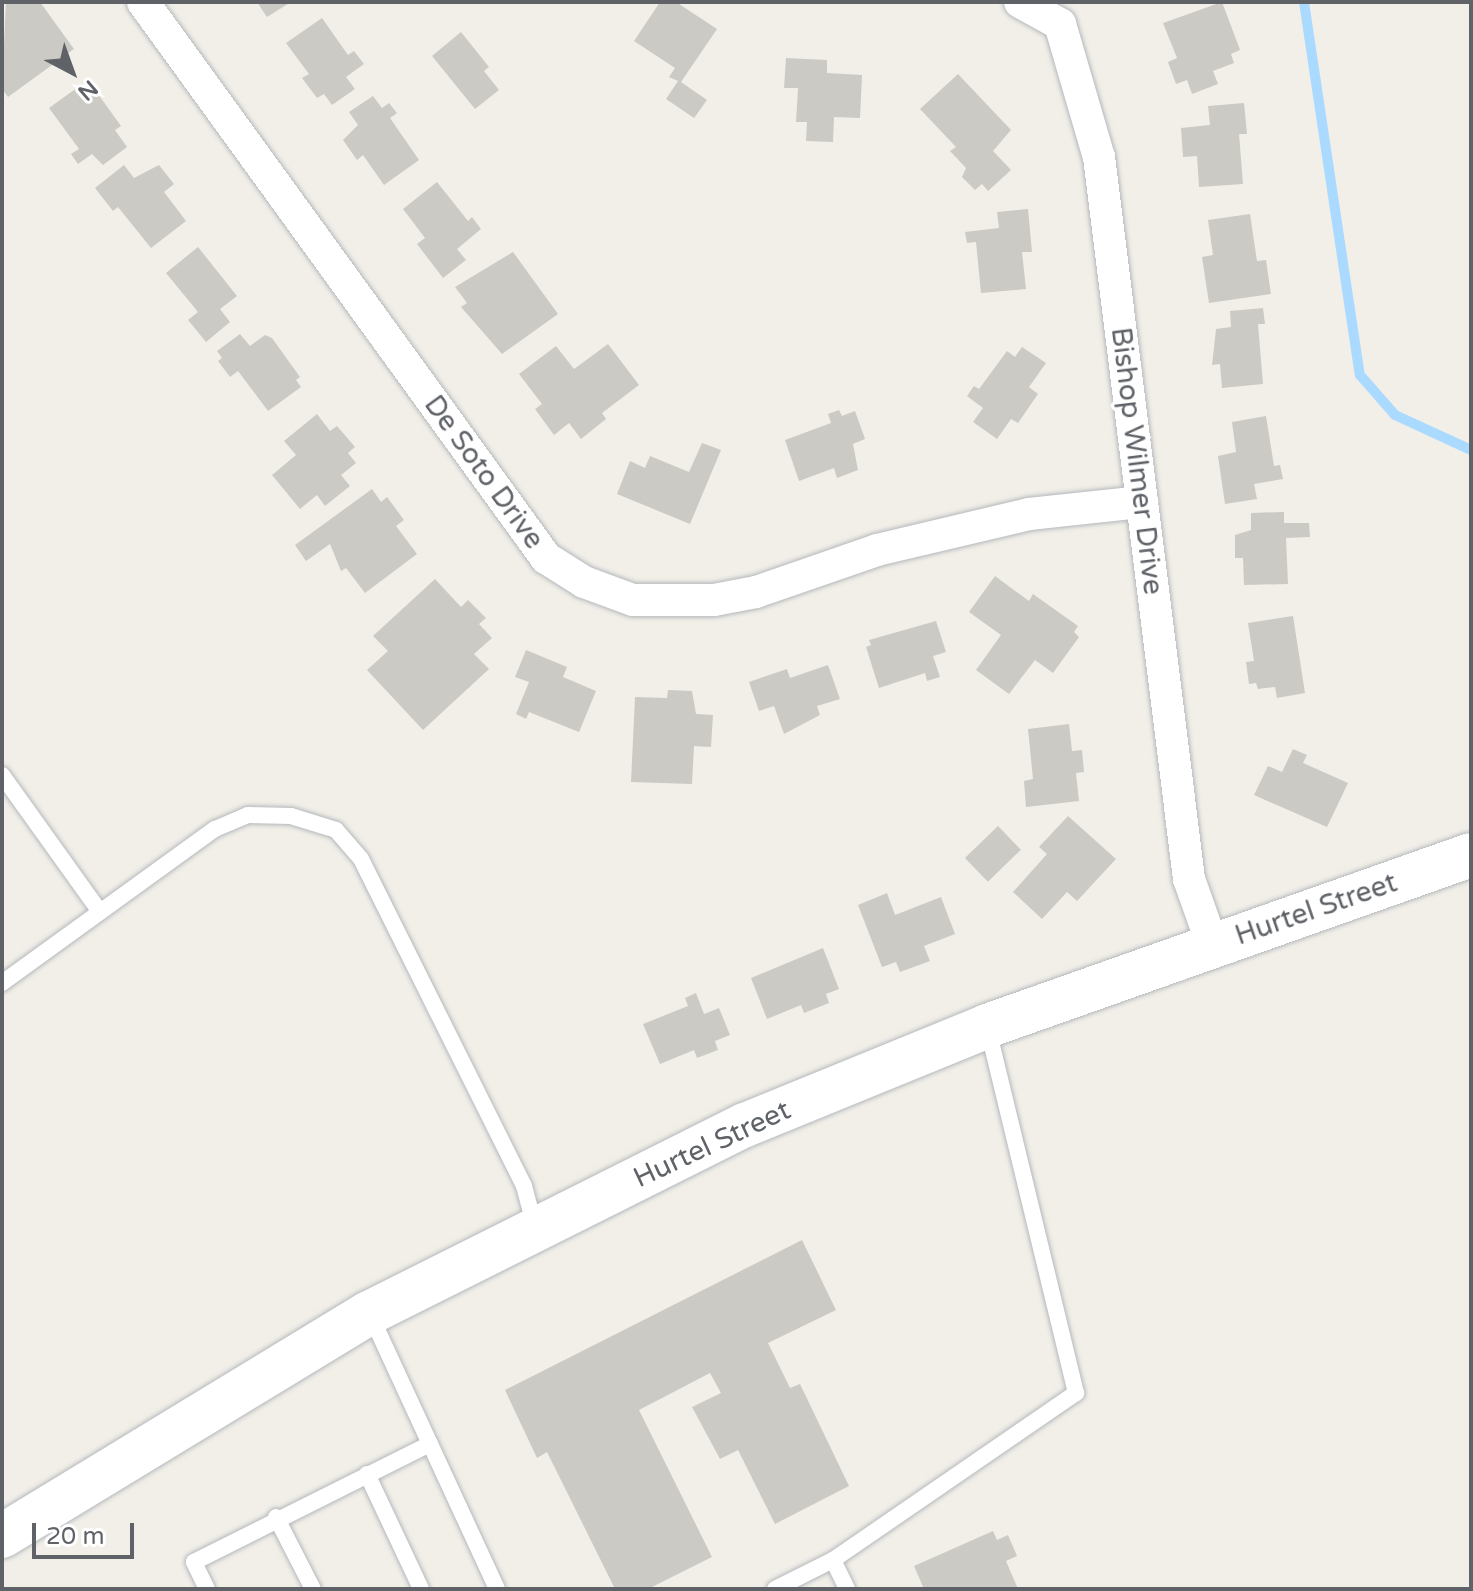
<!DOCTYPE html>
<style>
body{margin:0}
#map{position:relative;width:1473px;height:1591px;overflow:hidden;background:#f1efe8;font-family:"Varela Round",sans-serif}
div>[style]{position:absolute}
.stream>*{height:10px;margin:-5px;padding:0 5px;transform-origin:5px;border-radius:5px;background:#aadaff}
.building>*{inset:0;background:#cccac5;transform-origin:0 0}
.roads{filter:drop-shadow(0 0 2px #b5b8bc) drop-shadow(0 0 2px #b5b8bc)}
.lane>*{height:16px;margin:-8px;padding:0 8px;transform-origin:8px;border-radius:8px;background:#fff}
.street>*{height:32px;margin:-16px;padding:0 16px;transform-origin:16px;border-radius:16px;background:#fff}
.secondary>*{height:44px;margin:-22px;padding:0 22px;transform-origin:22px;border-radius:22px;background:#fff}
span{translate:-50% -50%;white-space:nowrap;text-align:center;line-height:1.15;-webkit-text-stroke:7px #fff;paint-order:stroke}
.street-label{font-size:28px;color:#5f6368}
.frame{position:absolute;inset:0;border:4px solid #5f6368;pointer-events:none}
.north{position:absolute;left:32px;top:32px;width:80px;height:80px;-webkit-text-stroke:6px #fff;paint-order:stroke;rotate:139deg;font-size:22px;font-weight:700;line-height:32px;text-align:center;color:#5f6368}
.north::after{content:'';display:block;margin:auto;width:28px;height:36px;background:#5f6368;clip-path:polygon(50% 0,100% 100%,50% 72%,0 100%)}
.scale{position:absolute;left:32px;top:1523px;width:102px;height:36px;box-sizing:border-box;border:4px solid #5f6368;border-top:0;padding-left:10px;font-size:24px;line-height:28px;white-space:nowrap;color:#5f6368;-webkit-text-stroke:6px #fff;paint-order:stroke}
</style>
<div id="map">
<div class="stream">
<i style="left:1304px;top:2px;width:377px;rotate:81.5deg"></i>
<i style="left:1360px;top:375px;width:53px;rotate:48.8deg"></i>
<i style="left:1395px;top:415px;width:84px;rotate:24.7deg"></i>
</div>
<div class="building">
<i style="clip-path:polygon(6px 2px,40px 2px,74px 49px,8px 97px,2px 89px)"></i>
<i style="clip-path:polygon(257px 2px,291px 2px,267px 17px)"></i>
<i style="clip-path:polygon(660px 2px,676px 2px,717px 29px,681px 82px,707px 100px,694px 118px,666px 99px,678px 81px,669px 77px,675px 68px,634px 41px)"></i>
<i style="clip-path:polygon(1222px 2px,1240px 50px,1231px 54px,1234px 63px,1213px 71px,1218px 84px,1192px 94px,1187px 80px,1176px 84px,1168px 62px,1177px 58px,1163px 23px)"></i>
<i style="clip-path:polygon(322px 18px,348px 55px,354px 51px,364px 64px,346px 77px,355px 89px,332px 105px,324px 94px,317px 98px,302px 78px,309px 74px,286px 43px)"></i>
<i style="clip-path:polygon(461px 32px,489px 67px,484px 71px,499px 90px,475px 109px,432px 56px)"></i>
<i style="clip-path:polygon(786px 58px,827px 60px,827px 73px,862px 75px,860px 118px,834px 117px,833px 142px,806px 141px,807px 122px,796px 122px,798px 88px,784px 88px)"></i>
<i style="clip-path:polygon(958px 74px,1011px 130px,993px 151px,1011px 170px,988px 191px,982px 184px,975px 190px,962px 177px,966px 168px,950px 151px,956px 147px,920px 109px)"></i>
<i style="clip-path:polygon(81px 85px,86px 92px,93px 87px,121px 126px,115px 130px,127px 147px,103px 165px,92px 154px,78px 164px,71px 154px,79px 149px,49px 108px)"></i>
<i style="clip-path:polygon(373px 96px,382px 108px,389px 103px,397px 113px,390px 118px,419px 160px,384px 185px,363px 155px,357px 160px,343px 140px,358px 125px,349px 112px)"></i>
<i style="clip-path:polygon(1244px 103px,1247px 134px,1239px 134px,1243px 184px,1199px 187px,1197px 156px,1183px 157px,1181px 128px,1210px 125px,1208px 106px)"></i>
<i style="clip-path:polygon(124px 165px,134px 178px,159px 165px,174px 184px,164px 192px,186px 221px,151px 248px,118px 207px,113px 211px,95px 188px)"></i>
<i style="clip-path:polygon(437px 182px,468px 221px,472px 217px,481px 229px,457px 249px,466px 260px,443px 278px,417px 244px,425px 238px,403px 209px)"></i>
<i style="clip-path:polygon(1028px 209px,1032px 252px,1022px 252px,1026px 289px,981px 293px,976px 242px,967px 243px,965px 232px,999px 228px,997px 212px)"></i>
<i style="clip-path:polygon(1250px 214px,1257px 261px,1266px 260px,1271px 294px,1209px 303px,1202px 257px,1213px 255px,1208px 220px)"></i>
<i style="clip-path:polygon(198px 247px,237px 296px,220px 309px,230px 322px,206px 342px,188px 320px,198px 312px,166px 273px)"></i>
<i style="clip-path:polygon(513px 252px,558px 314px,502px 354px,461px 307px,467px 303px,455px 287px)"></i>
<i style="clip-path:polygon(1263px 308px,1265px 324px,1258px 324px,1263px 384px,1222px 388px,1220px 364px,1212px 365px,1216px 329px,1231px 327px,1230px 311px)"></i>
<i style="clip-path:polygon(240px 334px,250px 346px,265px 335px,272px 338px,300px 377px,296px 380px,301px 387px,268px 411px,238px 371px,230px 377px,218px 361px,222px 358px,217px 351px)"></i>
<i style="clip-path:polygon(608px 344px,639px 385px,602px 413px,606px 419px,581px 439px,569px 423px,554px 435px,535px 409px,542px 404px,519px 374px,556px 346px,574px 369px)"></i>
<i style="clip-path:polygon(1022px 347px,1046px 363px,1029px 387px,1038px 394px,1018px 423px,1011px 419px,997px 439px,973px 422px,983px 408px,967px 396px,974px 386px,979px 389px,1007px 351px,1015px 357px)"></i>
<i style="clip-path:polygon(839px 410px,842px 416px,855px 411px,865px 439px,853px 444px,858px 470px,837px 478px,834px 468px,799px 481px,785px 440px,831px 423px,828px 414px)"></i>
<i style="clip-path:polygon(317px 414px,330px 431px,337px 426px,355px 447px,348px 453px,356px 463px,341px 475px,350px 486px,325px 506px,317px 495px,300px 509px,272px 475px,296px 455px,284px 441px)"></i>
<i style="clip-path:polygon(1266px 416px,1274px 466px,1280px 465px,1283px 479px,1254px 484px,1257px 499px,1225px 504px,1218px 456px,1236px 452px,1232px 422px)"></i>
<i style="clip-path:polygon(702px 443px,721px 450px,690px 524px,617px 494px,630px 461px,645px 468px,650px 456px,689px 472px)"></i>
<i style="clip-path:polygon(372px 489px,381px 502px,387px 497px,404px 520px,396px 526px,417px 554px,365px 593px,346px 568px,341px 571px,330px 544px,306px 561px,295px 545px)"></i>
<i style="clip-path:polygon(1284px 512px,1284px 523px,1309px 523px,1310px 537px,1286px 538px,1288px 584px,1244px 585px,1243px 558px,1235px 558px,1235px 535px,1251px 530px,1251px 513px)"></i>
<i style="clip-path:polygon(995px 576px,1029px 601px,1033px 594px,1078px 626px,1074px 632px,1079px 637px,1053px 673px,1035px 660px,1009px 694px,976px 670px,1001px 635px,969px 612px)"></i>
<i style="clip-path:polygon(435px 579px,461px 607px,468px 600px,486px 618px,479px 624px,492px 638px,474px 654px,489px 669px,423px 730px,367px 670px,388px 651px,373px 636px)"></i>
<i style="clip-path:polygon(1293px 616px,1305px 693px,1277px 698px,1275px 687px,1258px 689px,1256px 683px,1249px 684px,1246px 662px,1254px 661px,1248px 623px)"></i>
<i style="clip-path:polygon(936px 621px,946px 652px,933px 656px,940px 677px,927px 681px,925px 673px,879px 688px,866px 647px,871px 645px,869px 640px)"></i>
<i style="clip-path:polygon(526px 650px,567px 667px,563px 677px,596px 691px,579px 732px,529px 712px,526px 719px,516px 714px,529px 682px,515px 677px)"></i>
<i style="clip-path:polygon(828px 665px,840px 699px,817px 706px,820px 715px,784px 734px,774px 706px,759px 711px,749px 682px,787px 669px,790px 678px)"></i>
<i style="clip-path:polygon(668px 690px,692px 691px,696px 714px,713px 715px,711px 747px,694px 746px,692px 784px,631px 782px,635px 697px,667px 698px)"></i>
<i style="clip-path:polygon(1069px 724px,1072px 751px,1082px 750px,1084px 772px,1076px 773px,1079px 801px,1026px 807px,1024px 781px,1033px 779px,1028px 729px)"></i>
<i style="clip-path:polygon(1293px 749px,1307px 755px,1303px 763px,1348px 783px,1327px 827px,1254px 795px,1268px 766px,1282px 772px)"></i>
<i style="clip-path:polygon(1068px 816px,1116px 859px,1077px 901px,1067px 892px,1042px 919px,1013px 892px,1047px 854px,1039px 847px)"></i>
<i style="left:998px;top:826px;width:33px;height:46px;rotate:46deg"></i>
<i style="clip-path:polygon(887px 893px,895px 915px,941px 897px,955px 934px,924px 946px,930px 961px,900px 972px,896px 962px,882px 967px,858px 905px)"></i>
<i style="clip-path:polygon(823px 948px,839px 989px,826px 994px,829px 1003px,804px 1013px,801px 1005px,767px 1019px,751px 978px)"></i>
<i style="clip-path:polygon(696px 993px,704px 1014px,719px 1008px,730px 1035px,715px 1041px,718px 1050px,697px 1058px,694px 1050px,660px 1064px,643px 1024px,688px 1006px,685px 998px)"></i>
<i style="clip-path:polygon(802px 1240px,836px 1310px,768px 1343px,790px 1388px,800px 1384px,849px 1486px,775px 1524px,738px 1450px,720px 1459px,692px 1407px,721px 1393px,710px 1373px,639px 1410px,712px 1557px,648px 1589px,615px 1589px,547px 1452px,537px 1458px,505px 1390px)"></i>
<i style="clip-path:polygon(993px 1531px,997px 1540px,1008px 1535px,1017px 1556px,1006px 1561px,1018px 1589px,924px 1589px,914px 1566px)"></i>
</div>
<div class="roads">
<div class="lane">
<i style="left:2px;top:775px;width:168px;rotate:54.4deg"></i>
<i style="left:2px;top:983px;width:263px;rotate:-35.9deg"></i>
<i style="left:215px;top:829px;width:36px;rotate:-23deg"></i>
<i style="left:248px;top:815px;width:43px;rotate:1.3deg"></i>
<i style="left:291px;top:816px;width:47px;rotate:17.3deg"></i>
<i style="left:336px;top:830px;width:38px;rotate:49deg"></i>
<i style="left:361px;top:859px;width:365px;rotate:63.5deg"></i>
<i style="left:524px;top:1186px;width:42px;rotate:75deg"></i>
<i style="left:370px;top:1314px;width:303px;rotate:65.2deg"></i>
<i style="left:367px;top:1474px;width:127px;rotate:64.8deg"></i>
<i style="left:276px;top:1517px;width:81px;rotate:62.8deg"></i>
<i style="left:833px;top:1560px;width:295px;rotate:-34.5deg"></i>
<i style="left:1076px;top:1393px;width:375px;rotate:-103.6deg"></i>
<i style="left:207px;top:1589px;width:30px;rotate:-116deg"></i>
<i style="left:194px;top:1562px;width:264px;rotate:-26.6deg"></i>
<i style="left:775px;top:1589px;width:65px;rotate:-26.6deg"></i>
<i style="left:833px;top:1560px;width:32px;rotate:64deg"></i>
</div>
<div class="street">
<i style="left:143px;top:2px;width:687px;rotate:54.06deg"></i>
<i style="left:546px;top:558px;width:45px;rotate:32.3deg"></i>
<i style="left:584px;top:582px;width:52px;rotate:20.2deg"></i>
<i style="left:633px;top:600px;width:81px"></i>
<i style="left:714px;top:600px;width:43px;rotate:-10.8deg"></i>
<i style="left:756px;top:592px;width:128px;rotate:-19.1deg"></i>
<i style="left:877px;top:550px;width:156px;rotate:-13.3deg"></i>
<i style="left:1029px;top:514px;width:114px;rotate:-6.1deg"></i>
<i style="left:1020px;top:2px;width:46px;rotate:28.8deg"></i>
<i style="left:1060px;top:24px;width:139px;rotate:73.7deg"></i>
<i style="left:1099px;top:157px;width:728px;rotate:82.89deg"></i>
<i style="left:1189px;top:879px;width:69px;rotate:70.5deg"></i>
</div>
<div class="secondary">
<i style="left:2px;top:1536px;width:429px;rotate:-31.3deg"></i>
<i style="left:369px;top:1313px;width:420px;rotate:-26.6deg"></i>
<i style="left:745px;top:1125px;width:261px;rotate:-22.2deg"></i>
<i style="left:987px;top:1026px;width:513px;rotate:-19.46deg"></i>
</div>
</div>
<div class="street-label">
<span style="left:1137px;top:461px;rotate:83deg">Bishop Wilmer Drive</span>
<span style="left:484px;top:472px;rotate:54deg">De Soto Drive</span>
<span style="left:1316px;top:909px;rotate:-19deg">Hurtel Street</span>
<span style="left:712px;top:1144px;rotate:-25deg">Hurtel Street</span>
</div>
<div class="frame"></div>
<div class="north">N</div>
<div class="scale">20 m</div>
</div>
